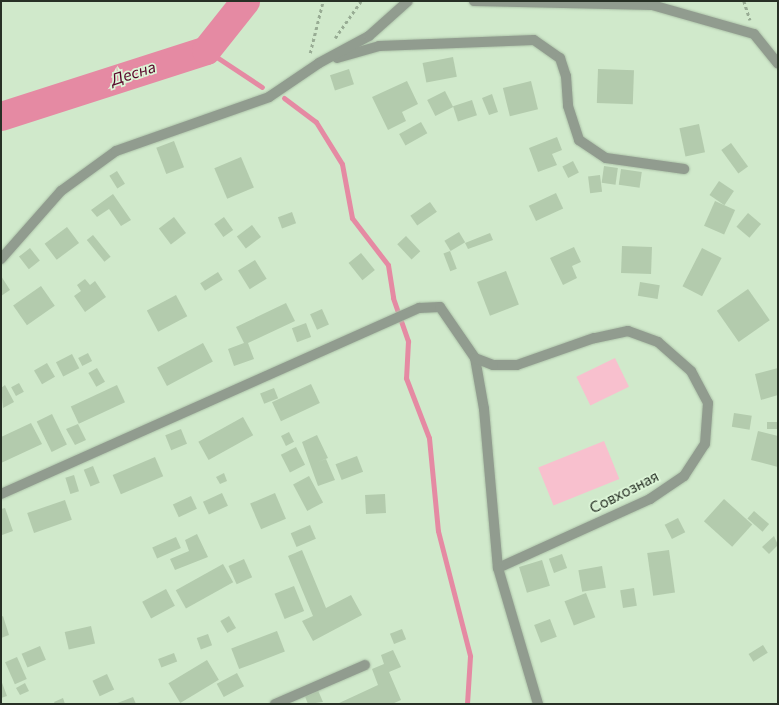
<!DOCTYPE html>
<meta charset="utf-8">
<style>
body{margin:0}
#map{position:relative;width:779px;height:705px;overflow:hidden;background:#d0e9cb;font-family:Commissioner,sans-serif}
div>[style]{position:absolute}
.green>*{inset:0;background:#f8c0ce;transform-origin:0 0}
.stream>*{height:5px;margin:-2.5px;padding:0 2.5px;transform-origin:2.5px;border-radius:2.5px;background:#e58aa3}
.river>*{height:29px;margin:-14.5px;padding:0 14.5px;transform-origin:14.5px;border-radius:14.5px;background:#e58aa3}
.building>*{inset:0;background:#b3cbad;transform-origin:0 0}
.path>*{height:2.5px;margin-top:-1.25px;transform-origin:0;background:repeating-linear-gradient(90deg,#98ac94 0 3px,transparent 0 6px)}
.roads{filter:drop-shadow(0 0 1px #aec4aa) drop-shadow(0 0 1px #aec4aa)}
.minor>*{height:10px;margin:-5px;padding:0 5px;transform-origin:5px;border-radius:5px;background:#919c8f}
span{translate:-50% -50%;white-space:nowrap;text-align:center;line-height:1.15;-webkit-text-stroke:3.5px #ddf6d8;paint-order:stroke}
.street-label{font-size:15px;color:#273025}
.water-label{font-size:16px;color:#580529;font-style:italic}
.frame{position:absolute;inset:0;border:2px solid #273025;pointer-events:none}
</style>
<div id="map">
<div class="green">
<i style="left:615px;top:358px;width:32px;height:43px;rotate:64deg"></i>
<i style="left:604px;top:441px;width:41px;height:71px;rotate:68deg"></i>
</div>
<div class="stream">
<i style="left:206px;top:50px;width:67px;rotate:33.5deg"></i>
<i style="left:284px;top:98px;width:40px;rotate:37deg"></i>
<i style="left:316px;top:122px;width:49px;rotate:58.2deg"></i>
<i style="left:342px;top:164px;width:55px;rotate:79.5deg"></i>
<i style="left:352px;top:218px;width:59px;rotate:52.5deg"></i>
<i style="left:388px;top:265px;width:33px;rotate:81deg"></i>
<i style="left:393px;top:298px;width:46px;rotate:70.8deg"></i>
<i style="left:408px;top:341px;width:37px;rotate:93deg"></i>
<i style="left:406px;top:378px;width:64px;rotate:69deg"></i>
<i style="left:429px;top:438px;width:93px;rotate:84.5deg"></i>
<i style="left:438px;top:531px;width:129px;rotate:75.6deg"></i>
<i style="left:470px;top:656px;width:48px;rotate:93.6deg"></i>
</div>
<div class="river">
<i style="left:1px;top:116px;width:215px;rotate:-17.8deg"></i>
<i style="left:206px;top:50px;width:63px;rotate:-51.5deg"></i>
</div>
<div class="building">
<i style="left:453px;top:57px;width:20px;height:31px;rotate:79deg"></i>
<i style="left:349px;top:69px;width:16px;height:20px;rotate:72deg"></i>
<i style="left:598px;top:69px;width:36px;height:34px;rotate:2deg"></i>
<i style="clip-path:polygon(407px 81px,418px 104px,402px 112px,406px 121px,388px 130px,372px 97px)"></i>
<i style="left:531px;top:81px;width:29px;height:29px;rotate:76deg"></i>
<i style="left:445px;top:91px;width:18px;height:20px;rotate:63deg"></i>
<i style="clip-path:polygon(492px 94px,498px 112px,489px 115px,482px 98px)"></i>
<i style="left:472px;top:100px;width:16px;height:20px;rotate:72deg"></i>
<i style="left:421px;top:122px;width:13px;height:25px;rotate:61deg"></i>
<i style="left:699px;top:124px;width:29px;height:20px;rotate:78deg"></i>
<i style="clip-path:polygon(557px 137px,562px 150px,552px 154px,557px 165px,538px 172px,529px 148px)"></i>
<i style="left:174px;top:141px;width:28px;height:19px;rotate:69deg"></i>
<i style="left:731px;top:143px;width:29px;height:12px;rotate:54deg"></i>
<i style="left:241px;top:157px;width:33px;height:29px;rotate:67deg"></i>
<i style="left:573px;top:161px;width:13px;height:12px;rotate:63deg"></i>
<i style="left:604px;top:166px;width:14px;height:17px;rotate:8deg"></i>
<i style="left:621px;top:169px;width:21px;height:16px;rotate:8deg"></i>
<i style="left:117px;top:171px;width:15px;height:9px;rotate:58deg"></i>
<i style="left:600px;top:175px;width:17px;height:12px;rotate:83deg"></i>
<i style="left:719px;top:181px;width:18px;height:17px;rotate:34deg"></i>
<i style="left:556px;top:193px;width:17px;height:30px;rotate:65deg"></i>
<i style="clip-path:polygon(113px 194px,131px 220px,121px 226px,109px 209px,97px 217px,91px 210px)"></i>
<i style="left:715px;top:201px;width:22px;height:27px;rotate:24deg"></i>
<i style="left:430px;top:202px;width:12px;height:24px;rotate:55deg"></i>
<i style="left:292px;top:212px;width:12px;height:15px;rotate:70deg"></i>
<i style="left:748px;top:213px;width:17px;height:18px;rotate:40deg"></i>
<i style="left:174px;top:217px;width:20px;height:19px;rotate:53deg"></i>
<i style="left:224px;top:217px;width:16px;height:12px;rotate:55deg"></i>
<i style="left:252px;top:225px;width:15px;height:19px;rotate:53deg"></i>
<i style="left:67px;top:227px;width:20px;height:28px;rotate:53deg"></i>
<i style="left:459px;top:232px;width:12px;height:17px;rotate:59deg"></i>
<i style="clip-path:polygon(490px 233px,493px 240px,468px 249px,465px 243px)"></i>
<i style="left:93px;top:235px;width:28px;height:8px;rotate:51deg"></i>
<i style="left:406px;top:236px;width:21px;height:12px;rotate:47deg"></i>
<i style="left:622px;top:246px;width:30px;height:27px;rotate:2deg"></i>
<i style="clip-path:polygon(574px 247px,581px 262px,572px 266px,577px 278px,563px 285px,550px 258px)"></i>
<i style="left:30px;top:248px;width:16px;height:14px;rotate:52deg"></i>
<i style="left:702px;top:248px;width:22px;height:43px;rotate:27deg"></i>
<i style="left:450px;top:251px;width:19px;height:7px;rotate:69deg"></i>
<i style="left:361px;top:253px;width:22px;height:16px;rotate:51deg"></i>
<i style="left:255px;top:260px;width:22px;height:20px;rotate:58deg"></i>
<i style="left:506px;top:271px;width:36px;height:31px;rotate:69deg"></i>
<i style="left:218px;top:272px;width:9px;height:21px;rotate:58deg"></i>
<i style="clip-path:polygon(1px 276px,10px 290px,1px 296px)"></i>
<i style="clip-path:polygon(85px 279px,90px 285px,95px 281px,106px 297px,85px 312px,74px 296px,81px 291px,77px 285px)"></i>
<i style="left:640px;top:282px;width:20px;height:14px;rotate:9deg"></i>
<i style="left:41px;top:286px;width:24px;height:34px;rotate:55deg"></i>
<i style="left:748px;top:289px;width:38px;height:38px;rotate:55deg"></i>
<i style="left:176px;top:295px;width:24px;height:33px;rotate:62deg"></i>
<i style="clip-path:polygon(286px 303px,295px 321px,248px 343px,254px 359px,234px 366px,228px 349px,244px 343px,236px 327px)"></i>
<i style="left:322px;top:309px;width:17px;height:13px;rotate:66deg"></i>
<i style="left:306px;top:323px;width:15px;height:15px;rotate:70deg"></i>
<i style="left:203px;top:343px;width:21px;height:52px;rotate:62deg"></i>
<i style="left:88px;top:353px;width:9px;height:11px;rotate:63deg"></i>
<i style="left:72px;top:354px;width:16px;height:18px;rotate:63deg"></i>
<i style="left:47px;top:363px;width:16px;height:15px;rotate:60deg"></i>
<i style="left:97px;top:368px;width:16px;height:10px;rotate:60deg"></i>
<i style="clip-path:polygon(778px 368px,778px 395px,761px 400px,755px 374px)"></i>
<i style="left:19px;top:383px;width:10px;height:9px;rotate:61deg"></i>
<i style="left:311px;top:384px;width:21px;height:43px;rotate:65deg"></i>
<i style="clip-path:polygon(5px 385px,14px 402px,3px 408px,1px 388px)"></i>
<i style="left:117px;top:385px;width:19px;height:51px;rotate:65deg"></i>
<i style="left:274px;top:388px;width:11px;height:15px;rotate:68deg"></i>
<i style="left:734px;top:413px;width:18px;height:14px;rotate:9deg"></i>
<i style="left:52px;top:414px;width:34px;height:17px;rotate:64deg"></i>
<i style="left:243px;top:417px;width:21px;height:51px;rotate:61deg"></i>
<i style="left:767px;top:422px;width:11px;height:7px"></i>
<i style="clip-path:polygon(31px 423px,42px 444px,1px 463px,1px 437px)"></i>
<i style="clip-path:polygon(78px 424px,86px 440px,75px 445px,66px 429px)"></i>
<i style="left:181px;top:429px;width:16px;height:17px;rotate:68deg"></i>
<i style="clip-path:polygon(758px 431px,778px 436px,778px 467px,751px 460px)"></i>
<i style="left:289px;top:432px;width:11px;height:9px;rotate:63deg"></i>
<i style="clip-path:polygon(317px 435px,328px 458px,318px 462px,326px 459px,335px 480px,318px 486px,302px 442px)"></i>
<i style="left:296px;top:447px;width:20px;height:17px;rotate:63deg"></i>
<i style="left:357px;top:456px;width:17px;height:23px;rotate:69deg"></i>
<i style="left:155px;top:457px;width:21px;height:46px;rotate:67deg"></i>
<i style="left:93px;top:466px;width:18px;height:10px;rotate:68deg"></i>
<i style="clip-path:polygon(224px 473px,227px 481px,220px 484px,216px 477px)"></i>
<i style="left:74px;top:475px;width:17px;height:9px;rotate:73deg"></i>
<i style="left:309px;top:476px;width:30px;height:18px;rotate:62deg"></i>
<i style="left:222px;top:493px;width:14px;height:21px;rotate:65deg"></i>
<i style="left:275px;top:493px;width:28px;height:27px;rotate:67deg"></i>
<i style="left:385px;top:494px;width:19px;height:20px;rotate:87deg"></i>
<i style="left:191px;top:496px;width:14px;height:20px;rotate:65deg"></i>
<i style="left:724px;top:499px;width:38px;height:30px;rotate:42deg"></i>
<i style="left:65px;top:500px;width:21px;height:40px;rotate:71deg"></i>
<i style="clip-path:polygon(5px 508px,13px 531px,2px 535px,1px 509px)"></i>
<i style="left:754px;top:511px;width:20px;height:10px;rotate:41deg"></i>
<i style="left:678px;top:518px;width:16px;height:15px;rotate:63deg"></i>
<i style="left:310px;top:525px;width:15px;height:21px;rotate:67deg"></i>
<i style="clip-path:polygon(197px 534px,208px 557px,175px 570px,170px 559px,189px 551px,185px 540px)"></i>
<i style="clip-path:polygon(774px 536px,778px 545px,769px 554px,762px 547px)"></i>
<i style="left:176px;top:537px;width:12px;height:26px;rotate:66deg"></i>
<i style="clip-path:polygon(302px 550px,326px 608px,351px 595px,362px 615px,313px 641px,302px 621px,313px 616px,288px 556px)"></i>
<i style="left:669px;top:550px;width:43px;height:22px;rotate:82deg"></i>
<i style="left:562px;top:554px;width:15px;height:14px;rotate:70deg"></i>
<i style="left:244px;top:559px;width:20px;height:17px;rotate:66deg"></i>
<i style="left:542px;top:560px;width:27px;height:24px;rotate:73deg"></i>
<i style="left:223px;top:564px;width:21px;height:54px;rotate:61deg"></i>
<i style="left:602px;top:566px;width:22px;height:24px;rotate:80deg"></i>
<i style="left:294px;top:586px;width:27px;height:21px;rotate:68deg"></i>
<i style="left:634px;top:588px;width:18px;height:14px;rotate:81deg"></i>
<i style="left:166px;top:589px;width:19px;height:27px;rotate:62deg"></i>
<i style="left:586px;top:593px;width:26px;height:23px;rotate:69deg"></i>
<i style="clip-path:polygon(3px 616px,9px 635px,1px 638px,1px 617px)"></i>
<i style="left:229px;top:616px;width:14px;height:10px;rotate:60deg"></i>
<i style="left:550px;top:619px;width:19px;height:17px;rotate:69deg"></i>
<i style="left:91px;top:626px;width:18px;height:27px;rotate:77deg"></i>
<i style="left:402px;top:629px;width:11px;height:13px;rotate:68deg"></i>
<i style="left:277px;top:631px;width:22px;height:49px;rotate:69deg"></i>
<i style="left:208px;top:634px;width:12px;height:12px;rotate:70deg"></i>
<i style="left:763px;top:645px;width:9px;height:17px;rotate:58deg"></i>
<i style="left:40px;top:646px;width:15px;height:20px;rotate:67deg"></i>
<i style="clip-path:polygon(393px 650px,401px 667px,389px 672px,401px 700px,392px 704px,337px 704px,378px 685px,372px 669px,384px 664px,381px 655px)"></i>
<i style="left:174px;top:653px;width:9px;height:17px;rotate:69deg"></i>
<i style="left:17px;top:657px;width:24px;height:13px;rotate:66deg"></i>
<i style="left:207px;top:660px;width:23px;height:45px;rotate:59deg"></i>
<i style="left:237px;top:673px;width:15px;height:23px;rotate:62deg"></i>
<i style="left:107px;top:674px;width:17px;height:16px;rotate:65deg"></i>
<i style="clip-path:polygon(1px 680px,7px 696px,1px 698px)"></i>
<i style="clip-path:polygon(25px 683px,29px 691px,20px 695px,16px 688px)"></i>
<i style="clip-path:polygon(317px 688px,323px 702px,308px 704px,304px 694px)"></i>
<i style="clip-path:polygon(133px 697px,136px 704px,115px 704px)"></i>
<i style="clip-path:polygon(63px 698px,65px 704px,55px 704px,54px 702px)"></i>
</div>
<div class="path">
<i style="left:744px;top:1px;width:20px;rotate:72deg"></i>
<i style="left:335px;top:38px;width:45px;rotate:-54.9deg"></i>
<i style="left:310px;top:53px;width:54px;rotate:-76deg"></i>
</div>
<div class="roads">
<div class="minor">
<i style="left:474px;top:1px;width:178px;rotate:1.3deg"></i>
<i style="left:652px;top:5px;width:106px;rotate:15.9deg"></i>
<i style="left:754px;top:34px;width:38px;rotate:51deg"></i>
<i style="left:337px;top:58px;width:44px;rotate:-15.9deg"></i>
<i style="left:379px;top:46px;width:155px;rotate:-2.2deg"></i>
<i style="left:534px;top:40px;width:32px;rotate:35deg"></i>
<i style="left:560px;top:58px;width:19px;rotate:72deg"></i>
<i style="left:566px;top:76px;width:30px;rotate:86deg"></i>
<i style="left:568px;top:106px;width:36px;rotate:72deg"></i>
<i style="left:579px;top:140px;width:32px;rotate:34deg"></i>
<i style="left:606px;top:158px;width:79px;rotate:8deg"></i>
<i style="left:1px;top:259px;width:91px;rotate:-48.6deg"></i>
<i style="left:61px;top:191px;width:68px;rotate:-36deg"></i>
<i style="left:116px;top:151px;width:162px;rotate:-19.4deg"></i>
<i style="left:269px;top:97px;width:60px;rotate:-34.2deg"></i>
<i style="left:319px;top:63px;width:57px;rotate:-28.4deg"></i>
<i style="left:369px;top:36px;width:52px;rotate:-41.9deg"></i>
<i style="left:1px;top:494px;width:458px;rotate:-24deg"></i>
<i style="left:419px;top:308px;width:21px;rotate:-3deg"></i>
<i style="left:440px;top:307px;width:62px;rotate:55.5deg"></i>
<i style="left:475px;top:358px;width:52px;rotate:80deg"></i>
<i style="left:484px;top:409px;width:160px;rotate:85deg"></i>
<i style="left:498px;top:568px;width:167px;rotate:-24.4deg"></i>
<i style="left:650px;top:499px;width:41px;rotate:-34.1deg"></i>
<i style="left:684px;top:476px;width:38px;rotate:-57deg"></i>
<i style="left:705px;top:444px;width:41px;rotate:-85.8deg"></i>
<i style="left:708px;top:403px;width:36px;rotate:-118deg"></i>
<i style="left:691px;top:371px;width:44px;rotate:-138.7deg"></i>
<i style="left:658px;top:342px;width:32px;rotate:-160deg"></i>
<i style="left:628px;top:331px;width:35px;rotate:168deg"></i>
<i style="left:594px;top:338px;width:82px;rotate:160.7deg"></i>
<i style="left:517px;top:365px;width:24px;rotate:180deg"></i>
<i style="left:493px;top:365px;width:19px;rotate:-159deg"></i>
<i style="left:498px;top:568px;width:142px;rotate:73.6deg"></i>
<i style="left:275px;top:704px;width:98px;rotate:-23.4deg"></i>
</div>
</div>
<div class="street-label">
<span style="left:624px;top:492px;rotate:-27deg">Совхозная</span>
</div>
<div class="water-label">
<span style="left:133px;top:73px;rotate:-18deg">Десна</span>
</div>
<div class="frame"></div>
</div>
